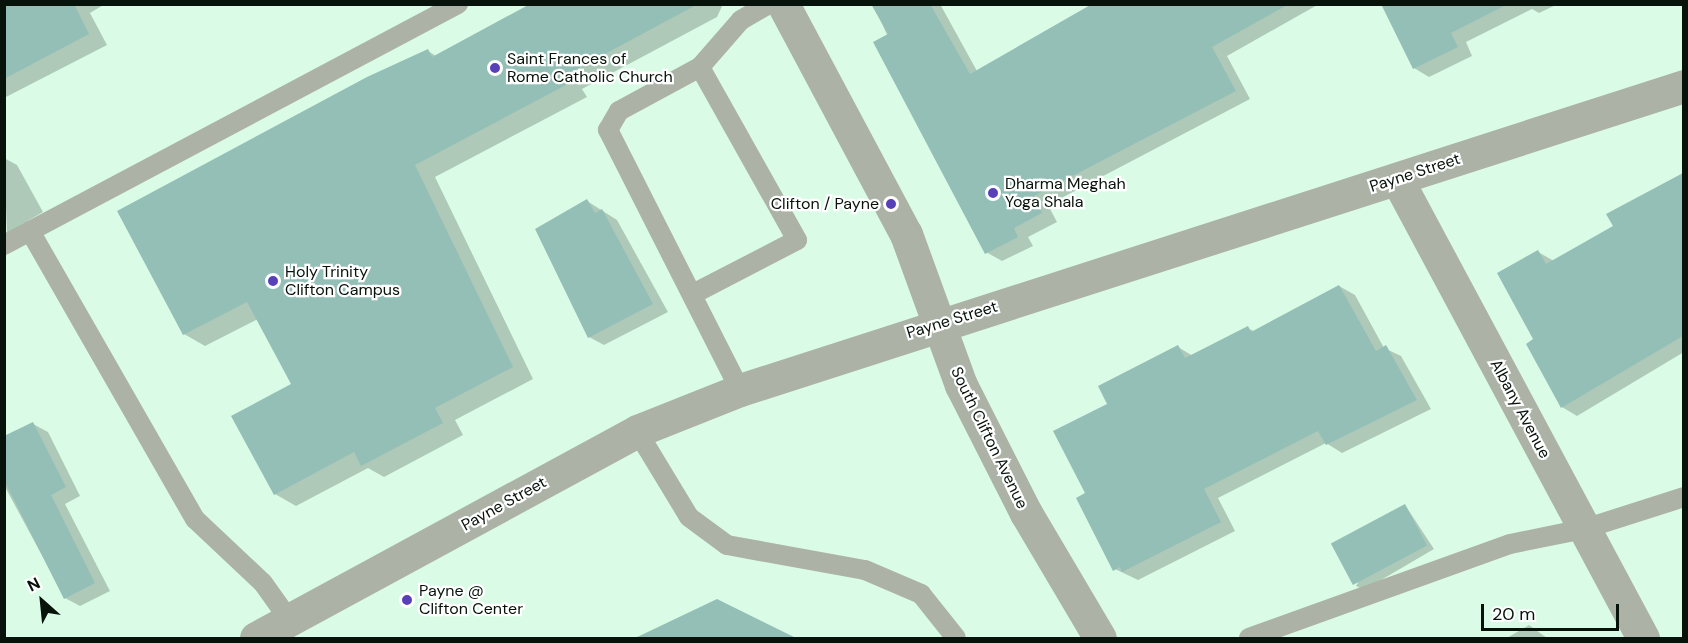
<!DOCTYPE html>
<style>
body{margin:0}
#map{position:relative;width:1688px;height:643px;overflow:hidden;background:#dafce6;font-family:"DM Sans",sans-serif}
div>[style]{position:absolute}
.shadow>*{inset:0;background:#0003}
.building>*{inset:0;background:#94bfb7;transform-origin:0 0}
.lane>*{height:20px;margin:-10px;padding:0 10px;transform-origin:10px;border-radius:10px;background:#acb3a6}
.street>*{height:33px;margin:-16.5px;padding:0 16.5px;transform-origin:16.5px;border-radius:16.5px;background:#acb3a6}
.dots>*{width:16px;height:16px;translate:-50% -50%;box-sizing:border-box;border:3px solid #fff;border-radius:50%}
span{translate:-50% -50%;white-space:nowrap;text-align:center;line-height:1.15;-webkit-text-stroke:4.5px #fff;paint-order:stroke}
.poi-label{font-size:16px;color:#06120a}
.left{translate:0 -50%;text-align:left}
.right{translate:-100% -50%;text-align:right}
.street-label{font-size:16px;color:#06120a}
.frame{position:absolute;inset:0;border:6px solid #06120a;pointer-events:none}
.north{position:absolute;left:12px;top:571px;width:60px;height:60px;-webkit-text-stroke:4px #fff;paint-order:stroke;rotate:333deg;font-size:16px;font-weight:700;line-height:24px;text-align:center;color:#06120a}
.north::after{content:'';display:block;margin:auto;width:21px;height:27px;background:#06120a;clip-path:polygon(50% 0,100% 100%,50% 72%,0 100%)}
.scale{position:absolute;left:1481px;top:604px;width:138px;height:27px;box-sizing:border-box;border:3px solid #06120a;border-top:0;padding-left:8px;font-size:18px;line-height:21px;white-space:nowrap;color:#06120a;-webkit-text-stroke:4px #fff;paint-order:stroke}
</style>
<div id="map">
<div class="shadow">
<i style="clip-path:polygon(4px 4px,105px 4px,90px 13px,107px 45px,4px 98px)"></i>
<i style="clip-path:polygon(533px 4px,723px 4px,717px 17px,582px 89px,587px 97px,435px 177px,533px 379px,455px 420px,463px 435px,384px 477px,368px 468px,296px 506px,275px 494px,293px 384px,258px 319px,205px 346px,184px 334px,428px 51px,436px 56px)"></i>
<i style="clip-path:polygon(873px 4px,940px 4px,977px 71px,1099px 4px,1319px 4px,1227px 56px,1250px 99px,1048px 205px,1057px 222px,1028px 237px,1033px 246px,1002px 261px,986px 252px)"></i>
<i style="clip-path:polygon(1382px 4px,1558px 4px,1539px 13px,1532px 9px,1466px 42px,1472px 56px,1429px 77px,1414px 68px)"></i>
<i style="clip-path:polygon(4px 158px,17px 165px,43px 212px,7px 233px)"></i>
<i style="clip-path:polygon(1684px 174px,1684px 352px,1577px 416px,1562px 407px,1535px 340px,1538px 252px,1554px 261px,1615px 227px)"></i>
<i style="clip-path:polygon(587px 201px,617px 220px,668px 312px,604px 345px,589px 337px)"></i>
<i style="clip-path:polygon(1339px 286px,1355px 295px,1384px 348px,1401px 356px,1431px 409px,1342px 453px,1326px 443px,1218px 498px,1235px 531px,1138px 580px,1115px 569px,1087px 494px,1109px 405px,1178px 347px,1193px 356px,1248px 328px,1255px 332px)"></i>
<i style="clip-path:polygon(33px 424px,48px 432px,80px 496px,65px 504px,110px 591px,80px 606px,65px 598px,4px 485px)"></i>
<i style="clip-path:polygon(1405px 505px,1434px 549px,1364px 590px,1356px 586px)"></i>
<i style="clip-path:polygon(1529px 625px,1547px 638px,1507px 638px)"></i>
</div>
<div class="building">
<i style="clip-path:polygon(4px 4px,74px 4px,89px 34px,4px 79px)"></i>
<i style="clip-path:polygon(530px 4px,698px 4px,562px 77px,566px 85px,415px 165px,513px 367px,435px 408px,443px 423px,361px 466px,354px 452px,274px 495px,231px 416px,291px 384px,247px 302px,183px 335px,117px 211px,367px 77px,428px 49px,432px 57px)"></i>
<i style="clip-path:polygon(871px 4px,930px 4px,970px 74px,1092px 4px,1289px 4px,1212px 47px,1236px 91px,1034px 196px,1042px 213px,1014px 228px,1018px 237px,985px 254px,873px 42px,888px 34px)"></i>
<i style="clip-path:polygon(1381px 4px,1508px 4px,1451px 33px,1458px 47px,1413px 69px)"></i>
<i style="clip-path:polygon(1683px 173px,1683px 336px,1561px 408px,1526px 344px,1533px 339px,1497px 273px,1538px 250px,1546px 264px,1613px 226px,1606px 214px)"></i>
<i style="clip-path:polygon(587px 199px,595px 213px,602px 209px,653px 304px,588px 338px,535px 229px)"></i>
<i style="clip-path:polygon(1339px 285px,1376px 351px,1386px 345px,1417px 400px,1326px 445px,1318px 431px,1204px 489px,1221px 522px,1122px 572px,1120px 567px,1113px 571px,1076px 498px,1085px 493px,1053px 431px,1107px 404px,1098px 386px,1178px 345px,1185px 358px,1248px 326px,1251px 332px)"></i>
<i style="clip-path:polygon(33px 422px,66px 487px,51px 495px,95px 583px,64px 599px,4px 480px,4px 436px)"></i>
<i style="left:1405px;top:504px;width:47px;height:84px;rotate:62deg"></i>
<i style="clip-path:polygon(717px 599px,798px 639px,633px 639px)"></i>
</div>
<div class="lane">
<i style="left:30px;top:231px;width:332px;rotate:60.2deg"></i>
<i style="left:195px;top:519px;width:93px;rotate:43.3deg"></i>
<i style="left:263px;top:583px;width:47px;rotate:54.6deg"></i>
<i style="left:4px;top:245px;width:514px;rotate:-27.96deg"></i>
<i style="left:693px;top:294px;width:117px;rotate:-27.4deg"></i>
<i style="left:797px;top:240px;width:198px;rotate:-119.3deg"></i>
<i style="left:740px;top:390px;width:292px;rotate:-116.9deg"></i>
<i style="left:608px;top:130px;width:22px;rotate:-60deg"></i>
<i style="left:619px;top:111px;width:92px;rotate:-28.5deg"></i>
<i style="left:700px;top:67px;width:62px;rotate:-48.9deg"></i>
<i style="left:741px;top:20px;width:32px;rotate:-30deg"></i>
<i style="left:637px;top:431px;width:100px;rotate:58.8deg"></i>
<i style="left:689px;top:517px;width:47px;rotate:36.4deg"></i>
<i style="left:727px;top:545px;width:140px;rotate:10.3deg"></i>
<i style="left:865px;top:570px;width:61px;rotate:23.2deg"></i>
<i style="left:921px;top:594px;width:56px;rotate:51.5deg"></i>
<i style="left:1249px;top:638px;width:277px;rotate:-19.8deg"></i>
<i style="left:1510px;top:544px;width:76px;rotate:-11.5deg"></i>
<i style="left:1584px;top:529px;width:105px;rotate:-17.7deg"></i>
</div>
<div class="street">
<i style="left:783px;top:4px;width:261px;rotate:61.9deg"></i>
<i style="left:906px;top:234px;width:161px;rotate:70deg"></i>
<i style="left:961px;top:385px;width:144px;rotate:63.1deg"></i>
<i style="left:1026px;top:513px;width:145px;rotate:59.4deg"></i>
<i style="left:1397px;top:179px;width:521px;rotate:61.81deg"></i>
<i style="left:256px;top:638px;width:434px;rotate:-28.5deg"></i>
<i style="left:637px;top:431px;width:111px;rotate:-21.7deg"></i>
<i style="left:740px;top:390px;width:992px;rotate:-17.85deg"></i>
</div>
<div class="dots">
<i style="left:495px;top:68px;background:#5840b8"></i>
<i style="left:993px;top:193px;background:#5840b8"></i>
<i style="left:891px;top:204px;background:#5840b8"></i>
<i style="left:273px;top:281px;background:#5840b8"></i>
<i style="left:407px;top:600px;background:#5840b8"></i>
</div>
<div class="poi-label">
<span class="left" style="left:507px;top:68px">Saint Frances of<br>Rome Catholic Church</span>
<span class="left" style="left:1005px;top:193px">Dharma Meghah<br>Yoga Shala</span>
<span class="right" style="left:879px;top:204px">Clifton / Payne</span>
<span class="left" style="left:285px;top:281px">Holy Trinity<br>Clifton Campus</span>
<span class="left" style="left:419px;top:600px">Payne @<br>Clifton Center</span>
</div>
<div class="street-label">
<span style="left:1415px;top:173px;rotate:-18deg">Payne Street</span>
<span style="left:952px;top:320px;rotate:-17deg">Payne Street</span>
<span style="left:1520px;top:409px;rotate:62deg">Albany Avenue</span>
<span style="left:989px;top:438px;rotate:64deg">South Clifton Avenue</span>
<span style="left:504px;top:504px;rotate:-29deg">Payne Street</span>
</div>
<div class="frame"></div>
<div class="north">N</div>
<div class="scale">20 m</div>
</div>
